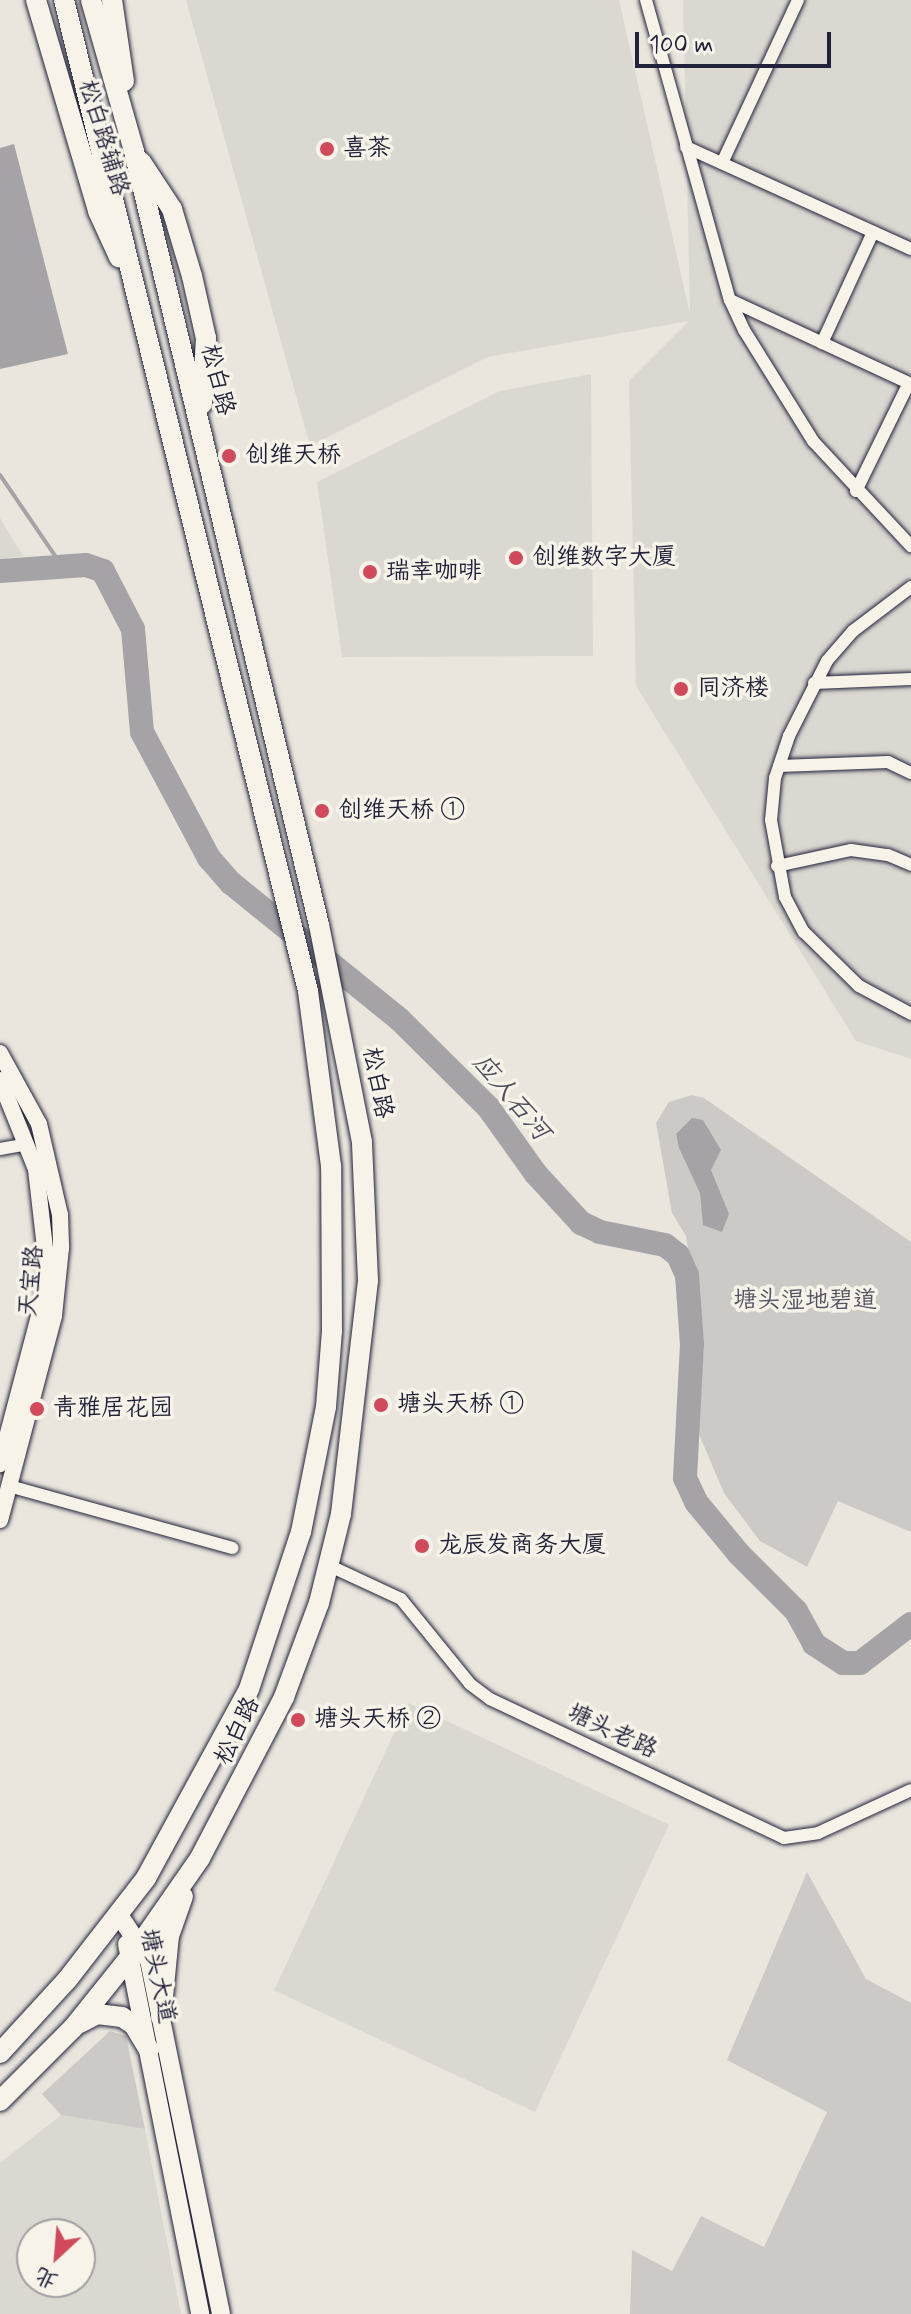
<!DOCTYPE html>
<meta charset="utf-8">
<style>
body{margin:0}
#map{position:relative;width:911px;height:2314px;overflow:hidden;background:#eae6de;font-family:Mynerve,"LXGW WenKai TC",sans-serif}
div>[style]{position:absolute}
.built>*{inset:0;background:#dbd8d2;transform-origin:0 0}
.green>*{inset:0;background:#cdc9c6}
.water>*{inset:0;background:#a6a3a6}
.stream>*{height:4px;margin:-2px;padding:0 2px;transform-origin:2px;border-radius:2px;background:#a6a3a6}
.river>*{height:24px;margin:-12px;padding:0 12px;transform-origin:12px;border-radius:12px;background:#a6a3a6}
.roads{filter:drop-shadow(0 0 2px #22223b) drop-shadow(0 0 2px #22223b)}
.minor>*{height:12px;margin:-6px;padding:0 6px;transform-origin:6px;border-radius:6px;background:#f7f3e8}
.tertiary>*{height:16px;margin:-8px;padding:0 8px;transform-origin:8px;border-radius:8px;background:#f7f3e8}
.secondary>*{height:18px;margin:-9px;padding:0 9px;transform-origin:9px;border-radius:9px;background:#f7f3e8}
.primary>*{height:20px;margin:-10px;padding:0 10px;transform-origin:10px;border-radius:10px;background:#f7f3e8}
.dots>*{width:22px;height:22px;translate:-50% -50%;box-sizing:border-box;border:4px solid #f7f3e8;border-radius:50%}
span{translate:-50% -50%;white-space:nowrap;text-align:center;line-height:1.15;-webkit-text-stroke:7px #f7f3e8;paint-order:stroke}
.street-label{font-size:24px;color:#22223b}
.poi-label{font-size:24px;color:#22223b}
.left{translate:0 -50%;text-align:left}
.park-label{font-size:24px;color:#555465}
.water-label{font-size:26px;color:#504f60;font-style:italic}
.north{position:absolute;left:16px;top:2218px;width:80px;height:80px;box-sizing:border-box;background:#f7f3e8;border:2px solid #a29fa3;border-radius:50%;rotate:206deg;font-size:22px;font-weight:700;line-height:32px;text-align:center;color:#22223b}
.north::after{content:'';display:block;margin:auto;width:28px;height:36px;background:#d1495b;clip-path:polygon(50% 0,100% 100%,50% 72%,0 100%)}
.scale{position:absolute;left:635px;top:32px;width:196px;height:36px;box-sizing:border-box;border:4px solid #22223b;border-top:0;padding-left:10px;font-size:24px;line-height:28px;white-space:nowrap;color:#22223b;-webkit-text-stroke:6px #f7f3e8;paint-order:stroke}
</style>
<div id="map">
<div class="built">
<i style="clip-path:polygon(186px 0,619px 0,690px 314px,683px 0,911px 0,911px 1059px,856px 1041px,636px 686px,629px 381px,689px 321px,488px 357px,310px 446px)"></i>
<i style="clip-path:polygon(591px 374px,593px 656px,342px 657px,317px 482px,500px 391px)"></i>
<i style="clip-path:polygon(0 518px,23px 556px,0 559px)"></i>
<i style="left:408px;top:1703px;width:288px;height:317px;rotate:25deg"></i>
<i style="clip-path:polygon(evenodd,61px 2115px,145px 2129px,181px 2314px,0 2314px,0 2163px,61px 2115px,32px 2234px,80px 2234px,80px 2282px,32px 2282px,32px 2234px)"></i>
</div>
<div class="green">
<i style="clip-path:polygon(692px 1095px,704px 1098px,911px 1242px,911px 1532px,838px 1501px,807px 1567px,760px 1541px,724px 1493px,698px 1432px,704px 1344px,686px 1236px,672px 1213px,656px 1123px,669px 1102px)"></i>
<i style="clip-path:polygon(807px 1872px,866px 1979px,911px 2003px,911px 2314px,630px 2314px,632px 2250px,672px 2271px,701px 2216px,764px 2247px,827px 2112px,727px 2060px)"></i>
<i style="clip-path:polygon(110px 2031px,126px 2036px,145px 2129px,61px 2115px,42px 2094px)"></i>
</div>
<div class="water">
<i style="clip-path:polygon(14px 144px,68px 354px,0 369px,0 148px)"></i>
<i style="clip-path:polygon(692px 1118px,703px 1120px,721px 1150px,711px 1170px,729px 1214px,722px 1232px,703px 1225px,700px 1193px,679px 1148px,676px 1134px)"></i>
</div>
<div class="stream">
<i style="left:0;top:475px;width:110px;rotate:55.7deg"></i>
</div>
<div class="river">
<i style="left:0;top:571px;width:86px;rotate:-4deg"></i>
<i style="left:86px;top:565px;width:18px;rotate:19deg"></i>
<i style="left:103px;top:571px;width:65px;rotate:62.7deg"></i>
<i style="left:133px;top:629px;width:103px;rotate:85deg"></i>
<i style="left:142px;top:732px;width:143px;rotate:62deg"></i>
<i style="left:209px;top:858px;width:33px;rotate:49deg"></i>
<i style="left:231px;top:883px;width:216px;rotate:39deg"></i>
<i style="left:399px;top:1019px;width:125px;rotate:44.7deg"></i>
<i style="left:488px;top:1107px;width:82px;rotate:54.4deg"></i>
<i style="left:536px;top:1174px;width:67px;rotate:47.4deg"></i>
<i style="left:581px;top:1223px;width:21px;rotate:25deg"></i>
<i style="left:600px;top:1232px;width:66px;rotate:11.3deg"></i>
<i style="left:665px;top:1245px;width:16px;rotate:38deg"></i>
<i style="left:678px;top:1255px;width:22px;rotate:66deg"></i>
<i style="left:687px;top:1275px;width:69px;rotate:85.9deg"></i>
<i style="left:692px;top:1344px;width:134px;rotate:93deg"></i>
<i style="left:685px;top:1478px;width:26px;rotate:65deg"></i>
<i style="left:696px;top:1502px;width:67px;rotate:50.4deg"></i>
<i style="left:739px;top:1554px;width:81px;rotate:45deg"></i>
<i style="left:796px;top:1611px;width:38px;rotate:61deg"></i>
<i style="left:814px;top:1644px;width:35px;rotate:33deg"></i>
<i style="left:843px;top:1663px;width:17px"></i>
<i style="left:860px;top:1663px;width:64px;rotate:-37.4deg"></i>
</div>
<div class="roads">
<div class="minor">
<i style="left:646px;top:0;width:312px;rotate:74.4deg"></i>
<i style="left:730px;top:300px;width:33px;rotate:65deg"></i>
<i style="left:744px;top:330px;width:131px;rotate:58.1deg"></i>
<i style="left:813px;top:441px;width:144px;rotate:47deg"></i>
<i style="left:686px;top:147px;width:247px;rotate:24.4deg"></i>
<i style="left:722px;top:163px;width:180px;rotate:-65deg"></i>
<i style="left:730px;top:300px;width:200px;rotate:24.9deg"></i>
<i style="left:822px;top:343px;width:122px;rotate:-65.3deg"></i>
<i style="left:856px;top:491px;width:120px;rotate:-63.9deg"></i>
<i style="left:911px;top:587px;width:73px;rotate:142.8deg"></i>
<i style="left:853px;top:631px;width:40px;rotate:131deg"></i>
<i style="left:827px;top:661px;width:84px;rotate:116.9deg"></i>
<i style="left:789px;top:736px;width:44px;rotate:108.4deg"></i>
<i style="left:775px;top:778px;width:42px;rotate:95.4deg"></i>
<i style="left:771px;top:820px;width:78px;rotate:79.7deg"></i>
<i style="left:785px;top:897px;width:40px;rotate:62deg"></i>
<i style="left:804px;top:932px;width:77px;rotate:44.5deg"></i>
<i style="left:859px;top:986px;width:59px;rotate:28.3deg"></i>
<i style="left:814px;top:683px;width:97px;rotate:-2.4deg"></i>
<i style="left:779px;top:766px;width:109px;rotate:-2.1deg"></i>
<i style="left:888px;top:762px;width:25px;rotate:26deg"></i>
<i style="left:777px;top:866px;width:76px;rotate:-12.2deg"></i>
<i style="left:851px;top:850px;width:37px;rotate:8deg"></i>
<i style="left:888px;top:855px;width:25px;rotate:23deg"></i>
<i style="left:0;top:1149px;width:28px;rotate:-10deg"></i>
<i style="left:9px;top:1486px;width:232px;rotate:15.5deg"></i>
<i style="left:330px;top:1566px;width:78px;rotate:24.9deg"></i>
<i style="left:401px;top:1599px;width:109px;rotate:50.9deg"></i>
<i style="left:470px;top:1684px;width:25px;rotate:37deg"></i>
<i style="left:490px;top:1699px;width:325px;rotate:25.3deg"></i>
<i style="left:784px;top:1838px;width:34px;rotate:-8deg"></i>
<i style="left:818px;top:1833px;width:102px;rotate:-24.8deg"></i>
</div>
<div class="tertiary">
<i style="left:0;top:1053px;width:81px;rotate:61.2deg"></i>
<i style="left:39px;top:1124px;width:93px;rotate:77deg"></i>
<i style="left:60px;top:1215px;width:33px;rotate:88deg"></i>
<i style="left:61px;top:1248px;width:68px;rotate:95.9deg"></i>
<i style="left:54px;top:1316px;width:211px;rotate:104.8deg"></i>
<i style="left:0;top:1080px;width:96px;rotate:68deg"></i>
<i style="left:36px;top:1169px;width:98px;rotate:83.5deg"></i>
<i style="left:47px;top:1266px;width:31px;rotate:96deg"></i>
<i style="left:44px;top:1297px;width:173px;rotate:104.8deg"></i>
</div>
<div class="secondary">
<i style="left:119px;top:1915px;width:54px;rotate:56.3deg"></i>
<i style="left:149px;top:1960px;width:361px;rotate:78.5deg"></i>
<i style="left:127px;top:1944px;width:377px;rotate:78.8deg"></i>
</div>
<div class="primary">
<i style="left:36px;top:0;width:220px;rotate:73.6deg"></i>
<i style="left:98px;top:211px;width:51px;rotate:65.5deg"></i>
<i style="left:112px;top:0;width:82px;rotate:81.6deg"></i>
<i style="left:141px;top:162px;width:56px;rotate:56.6deg"></i>
<i style="left:172px;top:209px;width:70px;rotate:73.4deg"></i>
<i style="left:192px;top:276px;width:64px;rotate:77.3deg"></i>
<i style="left:206px;top:338px;width:66px;rotate:93.5deg"></i>
<i style="left:161px;top:2017px;width:81px;rotate:-84.4deg"></i>
<i style="left:169px;top:1936px;width:42px;rotate:-70.7deg"></i>
<i style="left:80px;top:2023px;width:19px;rotate:-28deg"></i>
<i style="left:97px;top:2014px;width:25px;rotate:7deg"></i>
<i style="left:122px;top:2017px;width:14px;rotate:34deg"></i>
<i style="left:134px;top:2025px;width:29px;rotate:59deg"></i>
<i style="left:0;top:2053px;width:99px;rotate:-47.5deg"></i>
<i style="left:67px;top:1980px;width:129px;rotate:-52.2deg"></i>
<i style="left:146px;top:1878px;width:215px;rotate:-61.4deg"></i>
<i style="left:249px;top:1689px;width:165px;rotate:-71.7deg"></i>
<i style="left:301px;top:1532px;width:127px;rotate:-78.7deg"></i>
<i style="left:326px;top:1407px;width:76px;rotate:-85.5deg"></i>
<i style="left:332px;top:1331px;width:165px;rotate:-90.3deg"></i>
<i style="left:331px;top:1166px;width:177px;rotate:-97.5deg"></i>
<i style="left:308px;top:991px;width:1021px;rotate:-103.83deg"></i>
<i style="left:0;top:2101px;width:103px;rotate:-45deg"></i>
<i style="left:73px;top:2028px;width:109px;rotate:-51.3deg"></i>
<i style="left:141px;top:1943px;width:103px;rotate:-55.2deg"></i>
<i style="left:200px;top:1858px;width:182px;rotate:-62.4deg"></i>
<i style="left:284px;top:1697px;width:100px;rotate:-69.6deg"></i>
<i style="left:319px;top:1603px;width:92px;rotate:-76.1deg"></i>
<i style="left:341px;top:1514px;width:235px;rotate:-83.4deg"></i>
<i style="left:368px;top:1281px;width:139px;rotate:-92.5deg"></i>
<i style="left:362px;top:1142px;width:221px;rotate:-101.2deg"></i>
<i style="left:319px;top:925px;width:796px;rotate:-103.44deg"></i>
<i style="left:134px;top:151px;width:157px;rotate:-105.9deg"></i>
</div>
</div>
<div class="dots">
<i style="left:327px;top:149px;background:#d1495b"></i>
<i style="left:229px;top:456px;background:#d1495b"></i>
<i style="left:516px;top:558px;background:#d1495b"></i>
<i style="left:370px;top:572px;background:#d1495b"></i>
<i style="left:681px;top:689px;background:#d1495b"></i>
<i style="left:322px;top:811px;background:#d1495b"></i>
<i style="left:381px;top:1405px;background:#d1495b"></i>
<i style="left:37px;top:1409px;background:#d1495b"></i>
<i style="left:422px;top:1546px;background:#d1495b"></i>
<i style="left:298px;top:1720px;background:#d1495b"></i>
</div>
<div class="street-label">
<span style="left:103px;top:138px;rotate:73deg">松白路辅路</span>
<span style="left:217px;top:380px;rotate:76deg">松白路</span>
<span style="left:377px;top:1083px;rotate:79deg">松白路</span>
<span style="left:32px;top:1281px;rotate:-84deg">天宝路</span>
<span style="left:238px;top:1731px;rotate:-64deg">松白路</span>
<span style="left:612px;top:1732px;rotate:25deg">塘头老路</span>
<span style="left:157px;top:1976px;rotate:78deg">塘头大道</span>
</div>
<div class="poi-label">
<span class="left" style="left:343px;top:149px">喜茶</span>
<span class="left" style="left:245px;top:456px">创维天桥</span>
<span class="left" style="left:532px;top:558px">创维数字大厦</span>
<span class="left" style="left:386px;top:572px">瑞幸咖啡</span>
<span class="left" style="left:697px;top:689px">同济楼</span>
<span class="left" style="left:338px;top:811px">创维天桥 ①</span>
<span class="left" style="left:397px;top:1405px">塘头天桥 ①</span>
<span class="left" style="left:53px;top:1409px">青雅居花园</span>
<span class="left" style="left:438px;top:1546px">龙辰发商务大厦</span>
<span class="left" style="left:314px;top:1720px">塘头天桥 ②</span>
</div>
<div class="park-label">
<span style="left:805px;top:1301px">塘头湿地碧道</span>
</div>
<div class="water-label">
<span style="left:510px;top:1098px;rotate:50deg">应人石河</span>
</div>
<div class="north">北</div>
<div class="scale">100 m</div>
</div>
